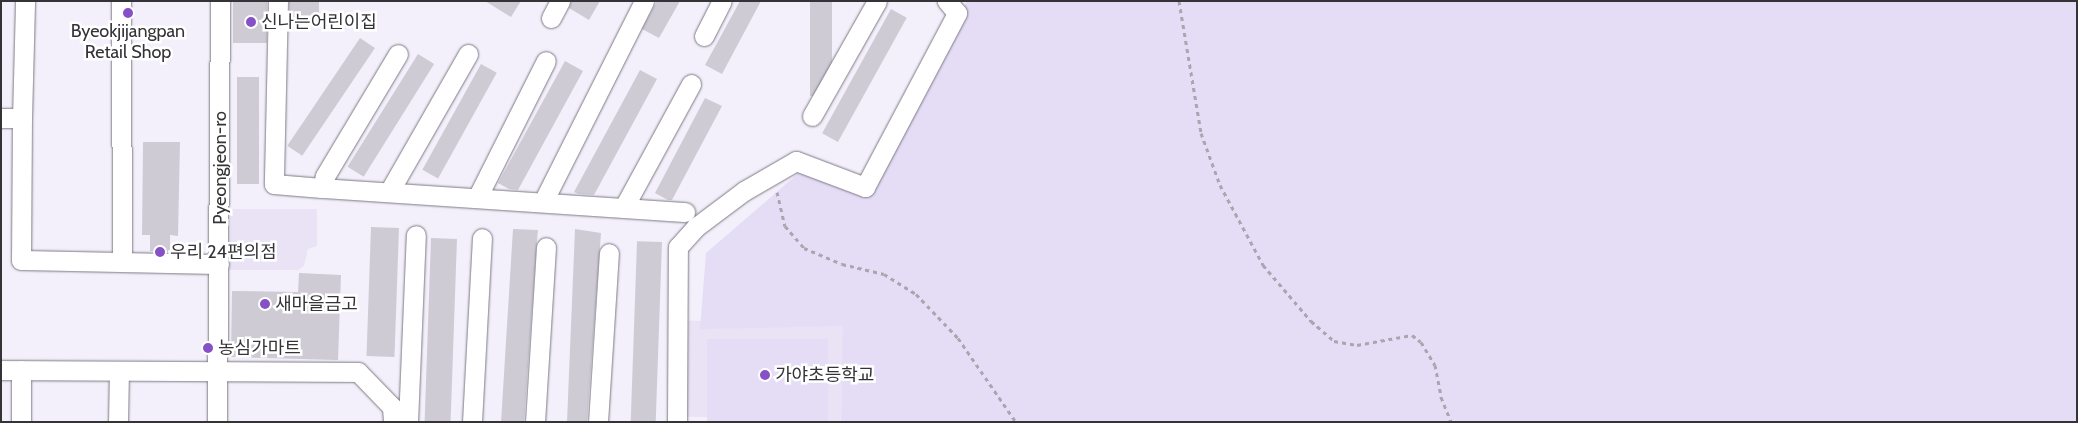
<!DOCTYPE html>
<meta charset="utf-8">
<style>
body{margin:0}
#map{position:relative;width:2078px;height:423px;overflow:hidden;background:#f3f0fb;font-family:Cabin,"Noto Sans KR",sans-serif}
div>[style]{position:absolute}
.built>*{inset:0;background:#e9e3f5;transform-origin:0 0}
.green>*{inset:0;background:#e5dcf6;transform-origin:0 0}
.building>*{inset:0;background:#cecbd5;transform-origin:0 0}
.path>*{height:3px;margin-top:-1.5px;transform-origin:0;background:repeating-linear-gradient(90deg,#a9a6af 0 4px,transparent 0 8px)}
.roads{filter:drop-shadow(0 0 1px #7d7983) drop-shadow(0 0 1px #7d7983)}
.minor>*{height:19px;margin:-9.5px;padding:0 9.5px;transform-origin:9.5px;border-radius:9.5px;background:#fff}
.dots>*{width:14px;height:14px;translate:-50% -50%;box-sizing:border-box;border:2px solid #fff;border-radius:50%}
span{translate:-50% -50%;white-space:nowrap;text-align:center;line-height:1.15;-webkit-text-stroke:5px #fff;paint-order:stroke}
.poi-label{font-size:18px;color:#343337}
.left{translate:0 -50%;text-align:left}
.street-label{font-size:18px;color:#343337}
.frame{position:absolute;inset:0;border:2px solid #343337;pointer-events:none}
</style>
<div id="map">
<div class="built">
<i style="clip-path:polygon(230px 209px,317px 209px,317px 246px,308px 249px,304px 266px,298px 270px,229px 270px)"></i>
<i style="left:844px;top:326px;width:96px;height:156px;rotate:92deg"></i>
</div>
<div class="green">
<i style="clip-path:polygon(967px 1px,2077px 1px,2077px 422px,841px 422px,843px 326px,700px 329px,706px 253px,801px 171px,869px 197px)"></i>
<i style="left:707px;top:339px;width:121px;height:83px"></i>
</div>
<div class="building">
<i style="left:233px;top:1px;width:34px;height:42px"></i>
<i style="left:289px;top:1px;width:30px;height:24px"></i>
<i style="clip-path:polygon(485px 1px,521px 1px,511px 17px)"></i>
<i style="clip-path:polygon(571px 1px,600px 1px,589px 20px,569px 8px)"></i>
<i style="clip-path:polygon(657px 1px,680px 1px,659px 38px,642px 29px)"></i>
<i style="clip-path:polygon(740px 1px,761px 1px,722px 74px,705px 65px)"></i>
<i style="left:810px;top:1px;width:22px;height:95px"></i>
<i style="left:891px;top:9px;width:18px;height:142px;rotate:29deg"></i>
<i style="left:360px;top:38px;width:18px;height:130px;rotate:34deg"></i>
<i style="left:418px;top:54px;width:19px;height:133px;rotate:32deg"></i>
<i style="clip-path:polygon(565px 61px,583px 71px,518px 190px,509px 189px,498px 183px)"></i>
<i style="left:481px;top:64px;width:18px;height:121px;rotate:29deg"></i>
<i style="clip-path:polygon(640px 70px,657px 79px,594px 195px,578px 194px,574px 192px)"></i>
<i style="left:237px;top:77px;width:22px;height:107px"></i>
<i style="clip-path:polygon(705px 98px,722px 106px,672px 200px,668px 200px,655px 193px)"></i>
<i style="clip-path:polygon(143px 142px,180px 142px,178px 236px,170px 235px,170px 252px,150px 251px,150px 235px,142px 235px)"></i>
<i style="left:371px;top:227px;width:28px;height:129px;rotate:2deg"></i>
<i style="clip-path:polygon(513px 229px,538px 230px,537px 240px,524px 422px,501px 422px)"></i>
<i style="clip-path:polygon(575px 229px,601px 233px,587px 422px,567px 422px)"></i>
<i style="left:431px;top:238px;width:26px;height:184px;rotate:2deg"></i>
<i style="left:662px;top:242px;width:180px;height:25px;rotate:92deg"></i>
<i style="clip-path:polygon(299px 273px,341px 275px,338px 360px,231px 357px,232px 291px,298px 292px)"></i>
</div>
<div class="path">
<i style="left:1179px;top:1px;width:134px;rotate:80.5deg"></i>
<i style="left:1201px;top:133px;width:55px;rotate:69.9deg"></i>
<i style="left:1220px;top:185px;width:91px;rotate:61.7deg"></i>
<i style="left:1263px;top:265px;width:74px;rotate:49.4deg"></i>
<i style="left:1311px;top:321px;width:30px;rotate:41deg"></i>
<i style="left:1334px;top:341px;width:23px;rotate:10deg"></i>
<i style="left:1357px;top:345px;width:56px;rotate:-10.3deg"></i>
<i style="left:1412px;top:335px;width:11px;rotate:38deg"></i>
<i style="left:1421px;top:342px;width:27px;rotate:59deg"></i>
<i style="left:1435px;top:365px;width:33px;rotate:79deg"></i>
<i style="left:1441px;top:397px;width:27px;rotate:68deg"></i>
<i style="left:777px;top:192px;width:35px;rotate:77deg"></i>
<i style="left:785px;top:226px;width:29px;rotate:49deg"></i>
<i style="left:804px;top:248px;width:41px;rotate:22.8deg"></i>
<i style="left:842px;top:264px;width:43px;rotate:13.4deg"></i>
<i style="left:884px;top:274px;width:38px;rotate:32deg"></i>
<i style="left:916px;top:294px;width:61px;rotate:46.3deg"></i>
<i style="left:958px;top:338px;width:102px;rotate:55.4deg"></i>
</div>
<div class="roads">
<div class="minor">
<i style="left:121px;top:1px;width:260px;rotate:89.8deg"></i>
<i style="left:278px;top:1px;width:183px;rotate:91.3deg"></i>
<i style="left:274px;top:184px;width:48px;rotate:4.8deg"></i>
<i style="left:322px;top:188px;width:12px;rotate:-76deg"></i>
<i style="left:325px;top:176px;width:142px;rotate:-59.1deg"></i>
<i style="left:551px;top:18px;width:19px;rotate:-62deg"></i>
<i style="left:704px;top:36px;width:39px;rotate:-63deg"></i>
<i style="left:812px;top:116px;width:132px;rotate:-60.5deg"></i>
<i style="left:1px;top:118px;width:21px"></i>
<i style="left:22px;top:118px;width:117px;rotate:-88.5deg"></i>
<i style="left:22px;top:118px;width:142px;rotate:90.4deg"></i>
<i style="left:21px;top:260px;width:198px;rotate:1.2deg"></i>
<i style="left:322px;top:188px;width:364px;rotate:3.8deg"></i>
<i style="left:389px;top:192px;width:159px;rotate:-60.2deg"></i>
<i style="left:477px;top:198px;width:153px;rotate:-63.3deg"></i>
<i style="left:543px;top:202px;width:225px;rotate:-63.3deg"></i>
<i style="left:624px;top:207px;width:140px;rotate:-61.4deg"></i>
<i style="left:1px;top:370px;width:357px;rotate:0.3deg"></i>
<i style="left:358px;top:372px;width:49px;rotate:45.8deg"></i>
<i style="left:392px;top:407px;width:15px;rotate:86deg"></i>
<i style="left:21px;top:422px;width:52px;rotate:-90deg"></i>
<i style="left:118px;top:422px;width:51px;rotate:-88.9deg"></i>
<i style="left:217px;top:422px;width:421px;rotate:-89.6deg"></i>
<i style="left:408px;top:422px;width:187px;rotate:-87.6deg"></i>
<i style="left:472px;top:422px;width:184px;rotate:-86.9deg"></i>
<i style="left:535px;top:422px;width:175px;rotate:-86.4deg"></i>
<i style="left:598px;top:422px;width:169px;rotate:-86.3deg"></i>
<i style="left:677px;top:422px;width:175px;rotate:-89.7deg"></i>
<i style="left:678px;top:247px;width:27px;rotate:-48deg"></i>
<i style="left:696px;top:227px;width:60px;rotate:-36.9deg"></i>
<i style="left:744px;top:191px;width:60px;rotate:-30deg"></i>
<i style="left:796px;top:161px;width:74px;rotate:20.6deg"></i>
<i style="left:865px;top:187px;width:197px;rotate:-62.1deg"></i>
<i style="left:957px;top:13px;width:16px;rotate:-130deg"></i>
</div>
</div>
<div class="dots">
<i style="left:128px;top:13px;background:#8650c7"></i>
<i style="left:251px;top:22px;background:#8650c7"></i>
<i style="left:160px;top:252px;background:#8650c7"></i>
<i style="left:265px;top:304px;background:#8650c7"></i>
<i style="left:208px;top:348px;background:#8650c7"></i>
<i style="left:765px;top:375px;background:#8650c7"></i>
</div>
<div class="poi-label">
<span class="left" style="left:261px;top:22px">신나는어린이집</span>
<span style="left:128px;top:42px">Byeokjijangpan<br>Retail Shop</span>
<span class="left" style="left:170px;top:252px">우리 24편의점</span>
<span class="left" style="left:275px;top:304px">새마을금고</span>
<span class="left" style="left:218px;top:348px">농심가마트</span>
<span class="left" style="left:775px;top:375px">가야초등학교</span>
</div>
<div class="street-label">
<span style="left:220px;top:168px;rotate:-90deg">Pyeongjeon-ro</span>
</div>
<div class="frame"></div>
</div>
